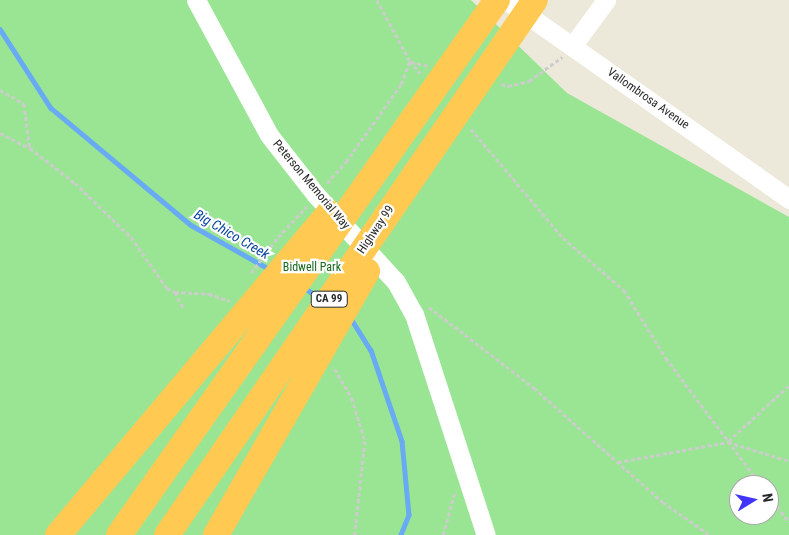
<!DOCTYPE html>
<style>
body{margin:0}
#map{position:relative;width:789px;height:535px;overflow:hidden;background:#ece9da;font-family:"Roboto Condensed",sans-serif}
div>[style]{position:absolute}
.green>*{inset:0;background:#9ae594}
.stream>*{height:4.5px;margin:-2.25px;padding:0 2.25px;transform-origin:2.25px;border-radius:2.25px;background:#68aaf3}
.path>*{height:2.5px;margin-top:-1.25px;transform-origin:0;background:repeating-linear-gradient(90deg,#ccc 0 4px,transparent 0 6.5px)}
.minor>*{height:19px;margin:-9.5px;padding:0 9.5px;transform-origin:9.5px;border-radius:9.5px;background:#fff}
.highway>*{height:26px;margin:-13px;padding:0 13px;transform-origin:13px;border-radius:13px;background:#ffc952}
span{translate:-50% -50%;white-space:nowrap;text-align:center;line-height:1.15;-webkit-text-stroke:4.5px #fff;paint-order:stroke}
.shield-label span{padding:1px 4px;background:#fff;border:1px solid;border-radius:4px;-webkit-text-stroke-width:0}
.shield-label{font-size:11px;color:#292929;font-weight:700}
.street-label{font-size:12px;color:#292929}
.park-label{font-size:12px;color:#17681b}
.water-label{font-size:14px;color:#08449e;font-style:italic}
.north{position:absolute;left:729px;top:475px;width:50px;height:50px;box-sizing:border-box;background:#fff;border:1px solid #a9a9a9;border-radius:50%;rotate:81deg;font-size:14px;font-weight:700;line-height:20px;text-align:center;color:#292929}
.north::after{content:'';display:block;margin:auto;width:18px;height:22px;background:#4234ff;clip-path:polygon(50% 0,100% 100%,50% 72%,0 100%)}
</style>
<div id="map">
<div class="green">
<i style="clip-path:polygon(evenodd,0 0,471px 0,567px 93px,789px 217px,789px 535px,0 535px,0 0,739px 485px,769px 485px,769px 515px,739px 515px,739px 485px)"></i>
</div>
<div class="stream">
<i style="left:0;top:29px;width:94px;rotate:57.2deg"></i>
<i style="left:51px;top:108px;width:182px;rotate:39.9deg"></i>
<i style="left:191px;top:225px;width:92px;rotate:29.4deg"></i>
<i style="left:304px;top:288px;width:20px;rotate:30deg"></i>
<i style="left:350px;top:317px;width:39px;rotate:58deg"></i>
<i style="left:371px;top:350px;width:96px;rotate:71.2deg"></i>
<i style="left:402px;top:441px;width:74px;rotate:84.6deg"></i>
<i style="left:409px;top:515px;width:22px;rotate:112deg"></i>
</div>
<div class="path">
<i style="left:377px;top:0;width:69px;rotate:61.6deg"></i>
<i style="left:410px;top:61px;width:16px;rotate:50deg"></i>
<i style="left:411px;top:62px;width:17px;rotate:13deg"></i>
<i style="left:501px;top:84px;width:7px;rotate:16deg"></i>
<i style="left:508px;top:86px;width:22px;rotate:-13deg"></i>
<i style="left:529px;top:81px;width:41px;rotate:-36deg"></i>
<i style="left:0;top:90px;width:28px;rotate:30deg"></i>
<i style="left:24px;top:104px;width:44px;rotate:82.2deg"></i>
<i style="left:471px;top:129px;width:143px;rotate:49.8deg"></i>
<i style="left:563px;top:238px;width:80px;rotate:40.4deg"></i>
<i style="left:624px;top:290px;width:80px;rotate:58.3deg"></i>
<i style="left:666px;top:358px;width:159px;rotate:53.2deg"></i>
<i style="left:0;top:133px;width:34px;rotate:27deg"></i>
<i style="left:30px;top:148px;width:57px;rotate:37.9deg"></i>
<i style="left:75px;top:183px;width:78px;rotate:44deg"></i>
<i style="left:131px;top:237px;width:62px;rotate:54.8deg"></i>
<i style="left:167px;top:288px;width:9px;rotate:27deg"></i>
<i style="left:175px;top:292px;width:34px;rotate:3deg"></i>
<i style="left:209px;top:294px;width:22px;rotate:18deg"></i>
<i style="left:327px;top:183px;width:28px;rotate:-48deg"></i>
<i style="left:346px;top:162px;width:95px;rotate:-54.8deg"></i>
<i style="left:401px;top:84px;width:25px;rotate:-69deg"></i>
<i style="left:251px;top:273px;width:45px;rotate:-53.1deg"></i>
<i style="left:278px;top:237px;width:42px;rotate:-46.9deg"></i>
<i style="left:175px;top:292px;width:19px;rotate:62deg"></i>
<i style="left:429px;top:307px;width:133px;rotate:37.6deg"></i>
<i style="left:534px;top:388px;width:172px;rotate:41.5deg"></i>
<i style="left:663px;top:502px;width:57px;rotate:35.1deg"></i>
<i style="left:335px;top:369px;width:34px;rotate:60deg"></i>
<i style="left:352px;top:398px;width:45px;rotate:73.2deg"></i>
<i style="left:365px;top:441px;width:95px;rotate:96.1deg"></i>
<i style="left:789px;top:386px;width:83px;rotate:137.4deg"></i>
<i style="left:728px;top:442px;width:64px;rotate:17.3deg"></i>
<i style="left:618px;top:462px;width:112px;rotate:-10.3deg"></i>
<i style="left:769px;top:496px;width:33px;rotate:52deg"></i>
<i style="left:443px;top:535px;width:46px;rotate:-74.7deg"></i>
</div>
<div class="minor">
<i style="left:196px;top:0;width:153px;rotate:61.6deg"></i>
<i style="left:269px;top:135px;width:76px;rotate:51.9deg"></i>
<i style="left:316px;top:195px;width:118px;rotate:47.4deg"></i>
<i style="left:396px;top:282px;width:37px;rotate:61deg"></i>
<i style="left:414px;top:314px;width:232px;rotate:72deg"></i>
<i style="left:506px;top:0;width:346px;rotate:35.1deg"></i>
<i style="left:573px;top:45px;width:56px;rotate:-53.7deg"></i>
</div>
<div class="highway">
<i style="left:58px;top:535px;width:421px;rotate:-49.9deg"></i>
<i style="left:119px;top:535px;width:655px;rotate:-54.76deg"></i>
<i style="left:167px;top:535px;width:649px;rotate:-55.48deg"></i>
<i style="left:216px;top:535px;width:304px;rotate:-60.2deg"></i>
</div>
<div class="shield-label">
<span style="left:329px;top:299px">CA 99</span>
</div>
<div class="street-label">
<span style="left:648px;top:99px;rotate:35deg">Vallombrosa Avenue</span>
<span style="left:311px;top:185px;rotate:50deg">Peterson Memorial Way</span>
<span style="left:376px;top:230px;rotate:-56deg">Highway 99</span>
</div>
<div class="park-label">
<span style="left:312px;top:268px">Bidwell Park</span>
</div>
<div class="water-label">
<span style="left:232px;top:234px;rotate:30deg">Big Chico Creek</span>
</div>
<div class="north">N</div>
</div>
